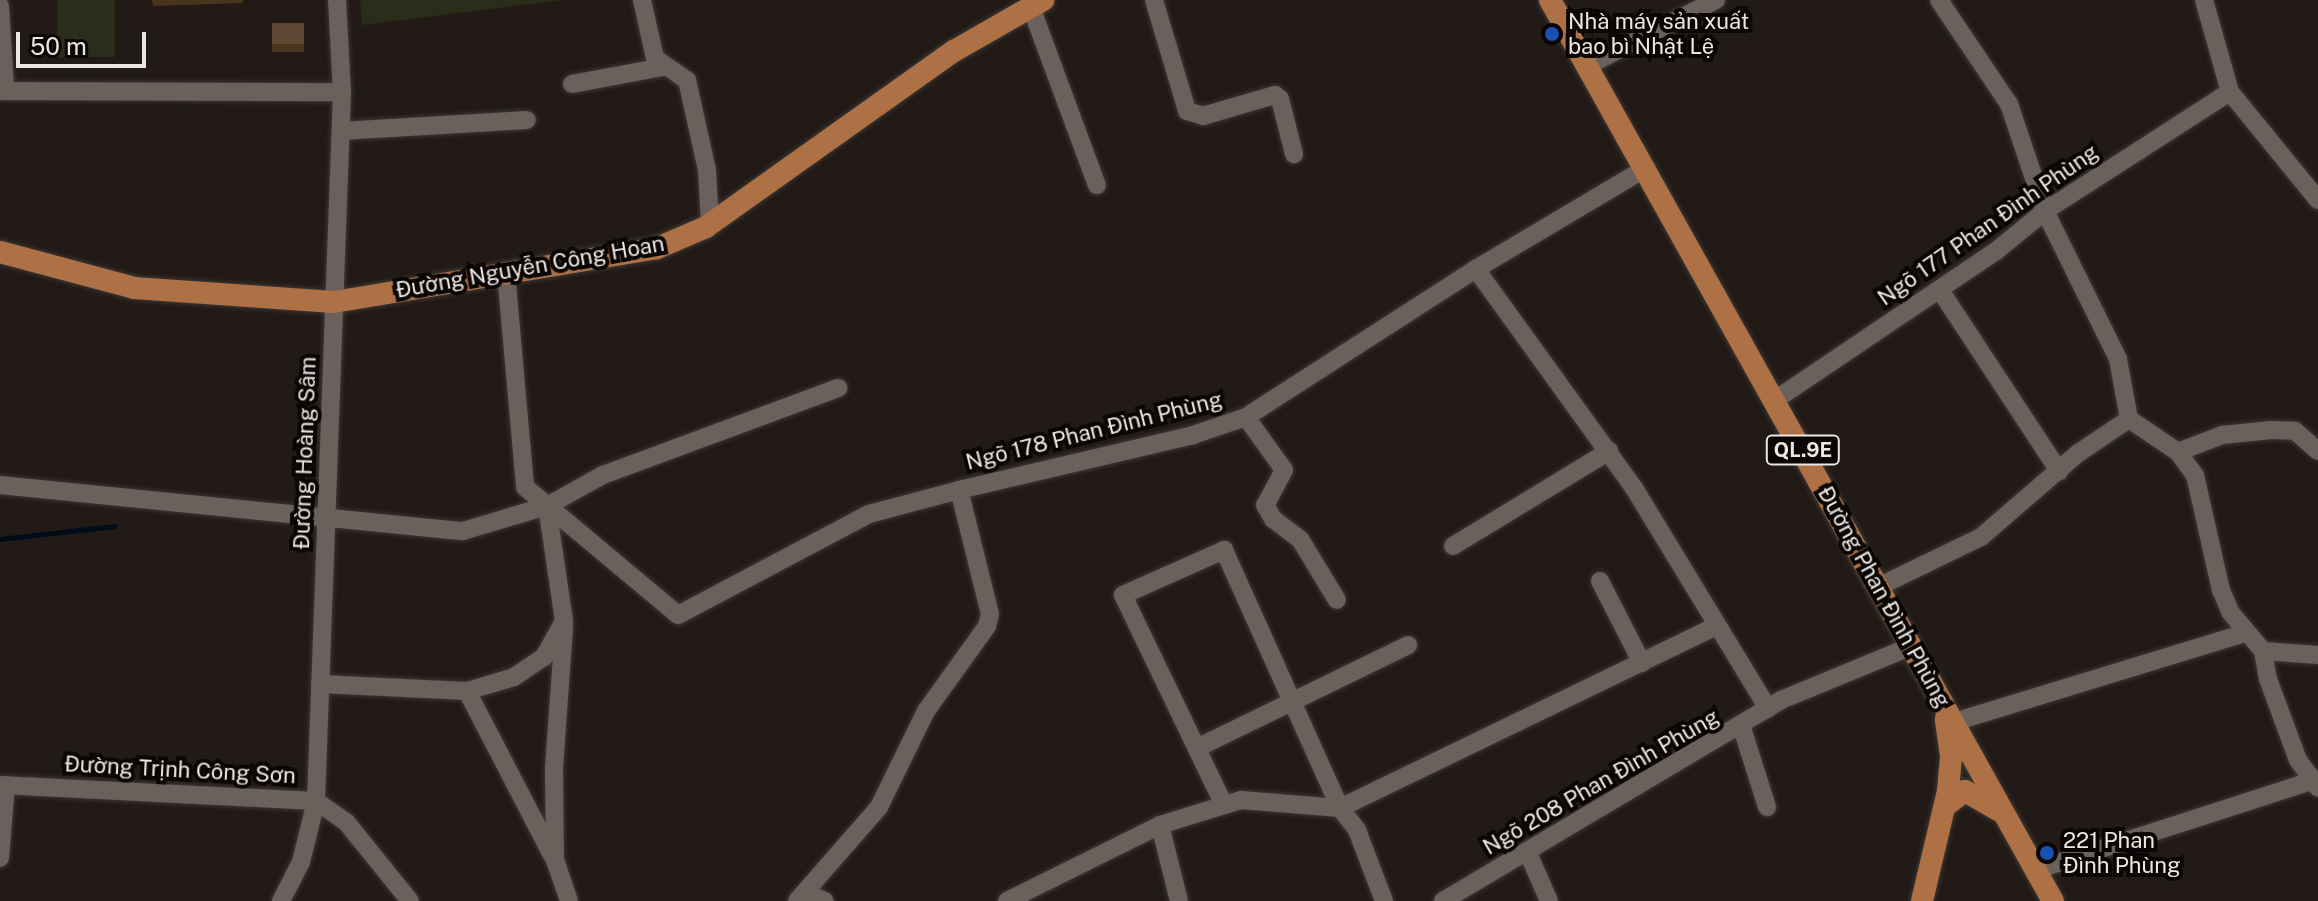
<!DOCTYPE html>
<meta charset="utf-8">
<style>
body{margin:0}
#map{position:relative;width:2318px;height:901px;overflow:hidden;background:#221a16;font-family:"Public Sans",sans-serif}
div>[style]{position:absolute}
.green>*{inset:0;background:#2a2d1a;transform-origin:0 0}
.stream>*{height:5px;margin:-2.5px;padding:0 2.5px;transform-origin:2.5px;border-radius:2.5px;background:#000d19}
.roads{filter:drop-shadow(0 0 2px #3d3734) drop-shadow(0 0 2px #3d3734)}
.minor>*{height:18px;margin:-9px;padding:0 9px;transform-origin:9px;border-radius:9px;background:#6a605c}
.major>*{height:22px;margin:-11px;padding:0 11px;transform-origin:11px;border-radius:11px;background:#ae7045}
.wall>*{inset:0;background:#49341d;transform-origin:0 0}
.building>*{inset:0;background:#5b4732;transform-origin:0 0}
.dots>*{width:22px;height:22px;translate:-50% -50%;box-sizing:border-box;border:4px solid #090605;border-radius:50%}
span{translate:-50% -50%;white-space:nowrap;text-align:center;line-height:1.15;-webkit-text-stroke:8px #090605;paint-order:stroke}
.shield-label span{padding:2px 6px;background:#090605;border:2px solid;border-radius:6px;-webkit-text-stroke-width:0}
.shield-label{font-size:20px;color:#ede7e4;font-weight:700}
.poi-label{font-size:22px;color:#ede7e4}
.left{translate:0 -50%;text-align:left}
.street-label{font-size:22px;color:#ede7e4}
.scale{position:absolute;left:16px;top:32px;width:130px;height:36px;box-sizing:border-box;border:4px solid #ede7e4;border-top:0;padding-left:10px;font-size:24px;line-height:28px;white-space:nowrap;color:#ede7e4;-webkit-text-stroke:6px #090605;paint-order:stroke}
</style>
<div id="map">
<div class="green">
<i style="left:57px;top:0;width:58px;height:57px"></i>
<i style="clip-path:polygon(360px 0,562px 0,362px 25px)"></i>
</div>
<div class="stream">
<i style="left:0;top:539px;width:115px;rotate:-6.5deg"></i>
</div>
<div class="roads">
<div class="minor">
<i style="left:642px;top:0;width:59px;rotate:77.4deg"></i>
<i style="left:655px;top:58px;width:39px;rotate:35deg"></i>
<i style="left:687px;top:80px;width:92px;rotate:77.5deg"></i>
<i style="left:707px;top:170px;width:54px;rotate:86.8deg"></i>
<i style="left:1154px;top:0;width:116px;rotate:73.4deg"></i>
<i style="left:1187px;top:111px;width:17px;rotate:17deg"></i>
<i style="left:1203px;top:116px;width:75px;rotate:-16.3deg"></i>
<i style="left:1275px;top:95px;width:6px;rotate:39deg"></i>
<i style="left:1280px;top:99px;width:57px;rotate:75.7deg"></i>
<i style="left:1939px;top:0;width:125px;rotate:56.1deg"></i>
<i style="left:2009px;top:104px;width:113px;rotate:71.4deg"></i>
<i style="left:2045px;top:211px;width:165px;rotate:63.7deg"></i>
<i style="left:2118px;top:359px;width:61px;rotate:79.6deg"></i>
<i style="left:2129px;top:419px;width:59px;rotate:34deg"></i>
<i style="left:2178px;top:452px;width:29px;rotate:54deg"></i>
<i style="left:2195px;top:475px;width:118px;rotate:77.3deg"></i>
<i style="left:2221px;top:590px;width:25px;rotate:67deg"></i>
<i style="left:2231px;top:613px;width:50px;rotate:49.9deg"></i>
<i style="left:2263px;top:651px;width:55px;rotate:4.2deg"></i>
<i style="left:2204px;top:0;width:96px;rotate:74.2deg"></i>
<i style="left:2230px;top:92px;width:139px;rotate:50.8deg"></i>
<i style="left:0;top:6px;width:81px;rotate:86.5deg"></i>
<i style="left:1031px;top:7px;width:190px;rotate:69.7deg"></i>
<i style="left:1587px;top:66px;width:145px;rotate:-27.1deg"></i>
<i style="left:572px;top:84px;width:93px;rotate:-10.6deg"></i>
<i style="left:0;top:91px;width:342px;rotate:0.2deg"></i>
<i style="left:341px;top:131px;width:186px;rotate:-3.4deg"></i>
<i style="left:1476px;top:269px;width:270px;rotate:54.2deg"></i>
<i style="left:1634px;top:488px;width:258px;rotate:58.7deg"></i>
<i style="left:506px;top:273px;width:215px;rotate:84.9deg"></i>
<i style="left:525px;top:487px;width:199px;rotate:39.9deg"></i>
<i style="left:678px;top:615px;width:216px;rotate:-27.9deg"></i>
<i style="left:869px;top:514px;width:93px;rotate:-14.9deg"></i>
<i style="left:1940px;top:290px;width:217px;rotate:56.7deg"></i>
<i style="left:1775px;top:400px;width:267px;rotate:-34deg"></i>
<i style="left:1996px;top:251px;width:63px;rotate:-39.2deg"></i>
<i style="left:2045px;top:211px;width:220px;rotate:-32.8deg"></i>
<i style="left:1246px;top:417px;width:65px;rotate:54.4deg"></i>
<i style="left:1284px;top:470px;width:40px;rotate:118deg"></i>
<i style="left:1265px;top:505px;width:16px;rotate:60deg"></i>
<i style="left:1273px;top:519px;width:34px;rotate:37deg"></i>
<i style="left:1300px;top:539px;width:71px;rotate:58.8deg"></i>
<i style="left:2178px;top:452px;width:47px;rotate:-21.1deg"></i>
<i style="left:2222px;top:435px;width:50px;rotate:-5.7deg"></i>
<i style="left:2272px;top:430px;width:23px;rotate:2deg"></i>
<i style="left:2295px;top:431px;width:30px;rotate:41deg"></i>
<i style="left:0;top:485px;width:465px;rotate:5.7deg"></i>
<i style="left:463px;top:531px;width:88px;rotate:-16.6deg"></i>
<i style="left:547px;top:506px;width:64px;rotate:-29deg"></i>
<i style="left:603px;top:475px;width:251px;rotate:-20.3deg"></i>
<i style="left:1453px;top:546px;width:183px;rotate:-31.3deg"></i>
<i style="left:1600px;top:581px;width:92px;rotate:62.9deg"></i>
<i style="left:1878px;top:587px;width:114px;rotate:-25.9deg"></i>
<i style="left:1981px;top:537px;width:127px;rotate:-40.8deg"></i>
<i style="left:2077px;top:454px;width:63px;rotate:-33.9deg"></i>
<i style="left:564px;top:628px;width:140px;rotate:94.1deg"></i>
<i style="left:554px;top:768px;width:92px;rotate:89.4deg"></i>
<i style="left:555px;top:860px;width:43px;rotate:71.1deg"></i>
<i style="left:2263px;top:651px;width:28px;rotate:80deg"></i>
<i style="left:2268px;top:679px;width:86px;rotate:69.7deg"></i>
<i style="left:2298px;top:760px;width:34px;rotate:54deg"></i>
<i style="left:320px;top:684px;width:147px;rotate:2.7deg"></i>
<i style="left:467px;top:691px;width:49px;rotate:-16.6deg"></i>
<i style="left:514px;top:677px;width:36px;rotate:-34deg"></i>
<i style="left:544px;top:657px;width:41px;rotate:-60.9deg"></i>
<i style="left:564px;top:621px;width:116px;rotate:-98.4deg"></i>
<i style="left:467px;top:691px;width:185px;rotate:62.6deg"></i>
<i style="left:1954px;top:722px;width:304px;rotate:-17deg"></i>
<i style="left:1742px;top:728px;width:83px;rotate:72.4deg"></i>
<i style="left:1197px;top:748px;width:235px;rotate:-26deg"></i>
<i style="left:0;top:785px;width:316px;rotate:2.9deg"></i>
<i style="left:316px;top:801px;width:38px;rotate:35deg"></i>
<i style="left:347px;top:823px;width:100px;rotate:51.1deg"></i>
<i style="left:1224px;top:805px;width:233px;rotate:-115.7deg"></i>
<i style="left:1123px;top:595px;width:111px;rotate:-24deg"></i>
<i style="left:1224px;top:550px;width:283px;rotate:65.8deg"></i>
<i style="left:1340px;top:808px;width:419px;rotate:-25.8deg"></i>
<i style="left:1160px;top:825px;width:78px;rotate:76deg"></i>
<i style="left:1528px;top:853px;width:52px;rotate:66.4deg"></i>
<i style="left:0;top:858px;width:73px;rotate:-85.3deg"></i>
<i style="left:2036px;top:870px;width:296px;rotate:-17.9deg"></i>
<i style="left:804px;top:893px;width:22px;rotate:21deg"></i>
<i style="left:281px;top:901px;width:44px;rotate:-62.9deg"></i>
<i style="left:301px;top:862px;width:63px;rotate:-76.2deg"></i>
<i style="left:316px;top:801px;width:709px;rotate:-87.9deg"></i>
<i style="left:342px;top:92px;width:92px;rotate:-93.1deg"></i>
<i style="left:797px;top:901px;width:125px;rotate:-48.9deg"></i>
<i style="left:879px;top:807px;width:107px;rotate:-63.9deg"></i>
<i style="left:926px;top:711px;width:105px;rotate:-54.3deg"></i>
<i style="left:987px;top:626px;width:12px;rotate:-76deg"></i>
<i style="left:990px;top:614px;width:128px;rotate:-104deg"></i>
<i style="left:959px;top:490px;width:240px;rotate:-13.2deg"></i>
<i style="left:1193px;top:435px;width:56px;rotate:-18.8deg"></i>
<i style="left:1246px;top:417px;width:274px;rotate:-32.8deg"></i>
<i style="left:1476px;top:269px;width:198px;rotate:-30.7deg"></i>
<i style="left:1007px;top:901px;width:171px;rotate:-26.4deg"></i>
<i style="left:1160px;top:825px;width:85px;rotate:-17.2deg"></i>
<i style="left:1241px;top:800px;width:99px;rotate:4.6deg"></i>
<i style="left:1340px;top:808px;width:28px;rotate:52deg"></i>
<i style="left:1357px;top:830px;width:76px;rotate:69.2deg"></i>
<i style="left:1443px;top:901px;width:393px;rotate:-30.7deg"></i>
<i style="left:1781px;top:700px;width:142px;rotate:-22.4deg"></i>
</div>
<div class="major">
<i style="left:1550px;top:0;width:1032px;rotate:60.83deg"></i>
<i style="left:0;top:252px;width:139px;rotate:15deg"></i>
<i style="left:134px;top:288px;width:200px;rotate:4deg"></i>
<i style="left:334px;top:302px;width:327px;rotate:-9.5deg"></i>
<i style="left:657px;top:248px;width:53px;rotate:-23.2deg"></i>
<i style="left:706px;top:227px;width:304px;rotate:-35.4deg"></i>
<i style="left:954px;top:51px;width:103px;rotate:-29.8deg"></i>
<i style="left:1945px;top:806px;width:25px;rotate:-37deg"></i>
<i style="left:1965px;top:791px;width:39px;rotate:30deg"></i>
<i style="left:1922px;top:901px;width:113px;rotate:-76.7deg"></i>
<i style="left:1948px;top:791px;width:35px;rotate:-85deg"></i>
<i style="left:1951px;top:756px;width:37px;rotate:-98deg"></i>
</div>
</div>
<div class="wall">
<i style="clip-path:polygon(152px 0,243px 0,243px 3px,153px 6px)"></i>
<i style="left:272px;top:23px;width:32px;height:29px"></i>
</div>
<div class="building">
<i style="left:272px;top:23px;width:32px;height:21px"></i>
</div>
<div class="dots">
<i style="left:1552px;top:34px;background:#1a4fb4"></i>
<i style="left:2047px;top:853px;background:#1a4fb4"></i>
</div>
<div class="shield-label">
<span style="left:1803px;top:450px">QL.9E</span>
</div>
<div class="poi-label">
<span class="left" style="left:1568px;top:34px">Nhà máy sản xuất<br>bao bì Nhật Lệ</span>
<span class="left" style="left:2063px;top:853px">221 Phan<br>Đình Phùng</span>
</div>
<div class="street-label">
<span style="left:1988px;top:225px;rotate:-35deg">Ngõ 177 Phan Đình Phùng</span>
<span style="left:530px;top:267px;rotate:-10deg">Đường Nguyễn Công Hoan</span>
<span style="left:1094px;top:431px;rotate:-14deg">Ngõ 178 Phan Đình Phùng</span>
<span style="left:305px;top:453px;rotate:-88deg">Đường Hoàng Sâm</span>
<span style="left:1884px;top:597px;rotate:61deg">Đường Phan Đình Phùng</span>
<span style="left:180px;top:770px;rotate:3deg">Đường Trịnh Công Sơn</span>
<span style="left:1601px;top:782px;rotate:-30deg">Ngõ 208 Phan Đình Phùng</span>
</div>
<div class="scale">50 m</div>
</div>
